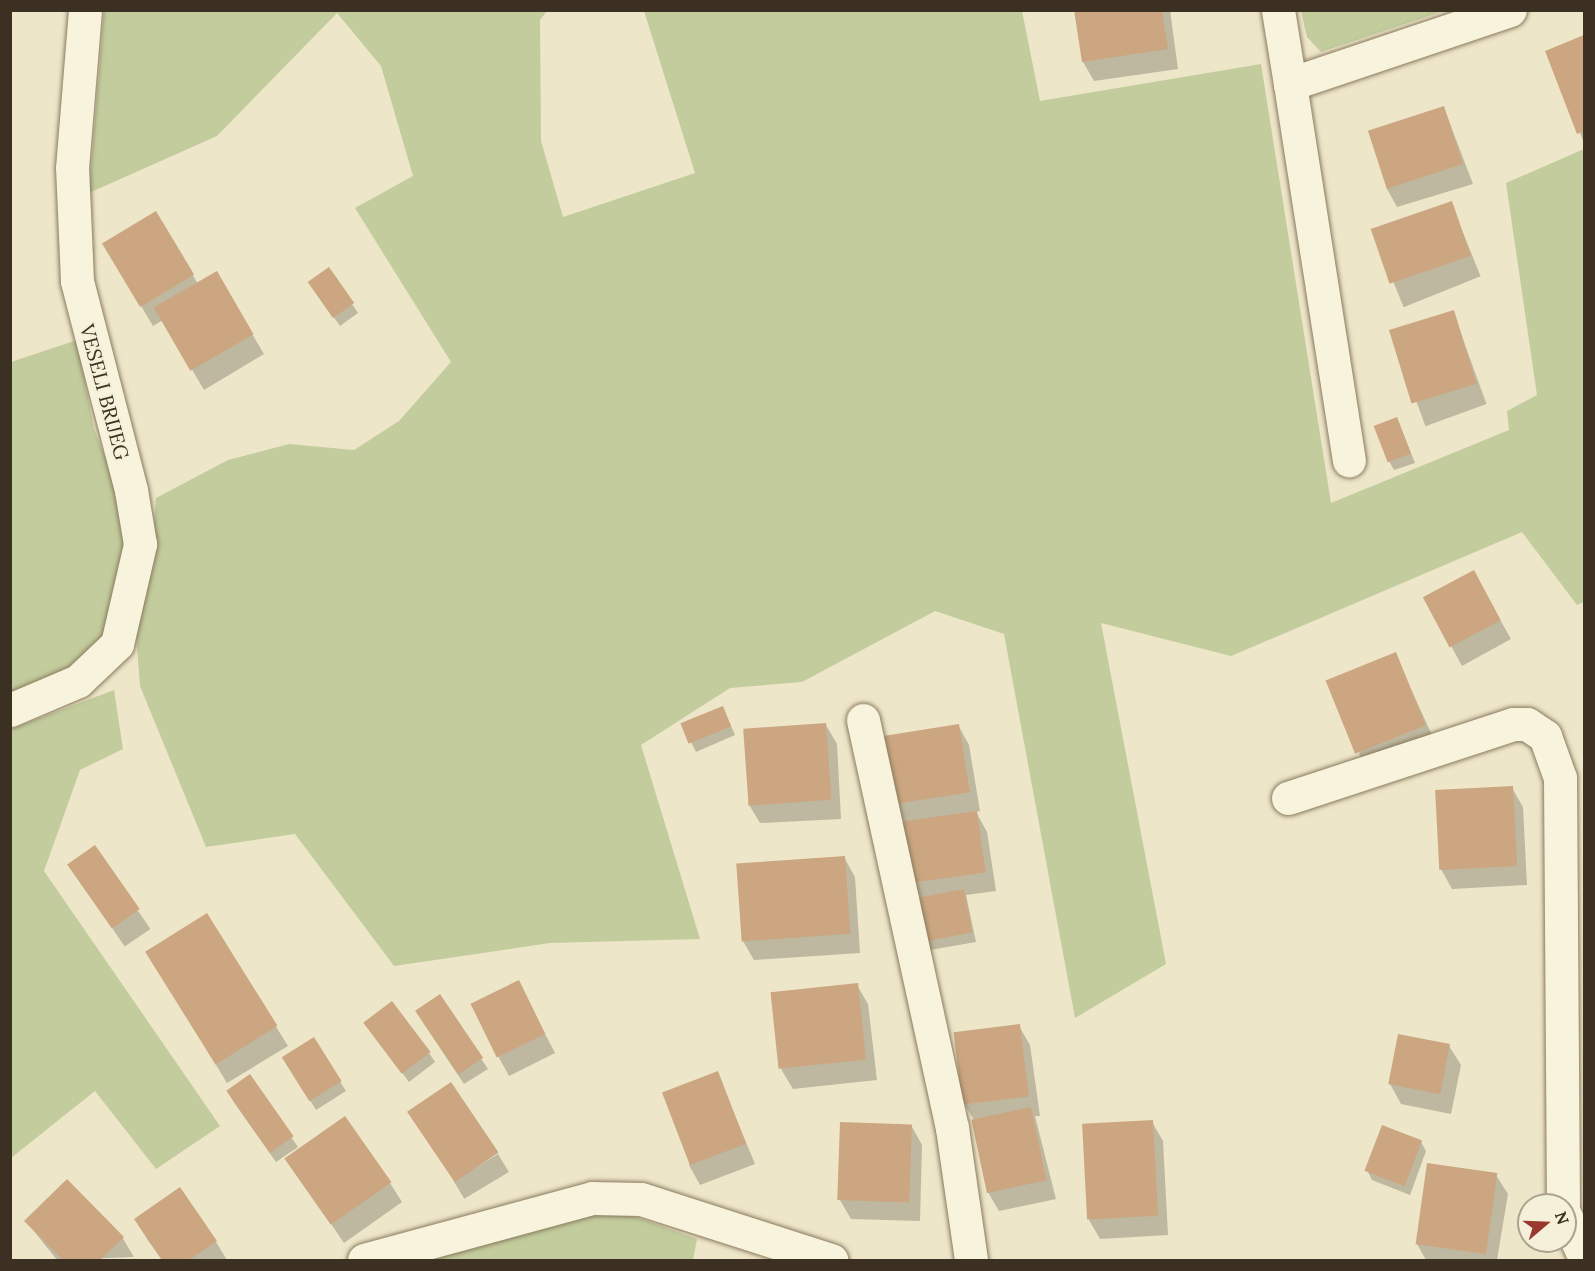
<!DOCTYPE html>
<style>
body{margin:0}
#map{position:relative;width:1595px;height:1271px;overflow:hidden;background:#eee6c9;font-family:Lora,serif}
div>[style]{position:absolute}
.green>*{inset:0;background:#c2cc9d}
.shadow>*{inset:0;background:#0003;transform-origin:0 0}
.building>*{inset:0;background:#cba680;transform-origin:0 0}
.roads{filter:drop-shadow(0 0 2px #8a7a5e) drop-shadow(0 0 2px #8a7a5e)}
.minor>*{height:33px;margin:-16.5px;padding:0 16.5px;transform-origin:16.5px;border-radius:16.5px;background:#f8f3dc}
span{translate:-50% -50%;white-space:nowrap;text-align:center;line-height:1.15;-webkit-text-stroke:4.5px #f5f0d9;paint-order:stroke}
.street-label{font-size:20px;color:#3b3021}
.frame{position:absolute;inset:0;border:12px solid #3b3021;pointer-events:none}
.north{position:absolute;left:1517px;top:1193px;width:60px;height:60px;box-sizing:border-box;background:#f5f0d9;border:2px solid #aba38f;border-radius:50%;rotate:71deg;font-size:16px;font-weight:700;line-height:24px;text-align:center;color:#3b3021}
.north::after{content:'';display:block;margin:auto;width:21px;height:27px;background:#98382f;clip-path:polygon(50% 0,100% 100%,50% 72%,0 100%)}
</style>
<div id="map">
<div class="green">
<i style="clip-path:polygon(104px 11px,547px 11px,540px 20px,541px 141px,563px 217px,695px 173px,644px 11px,1022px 11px,1040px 101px,1261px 64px,1331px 503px,1509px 430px,1507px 411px,1537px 395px,1506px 183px,1584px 149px,1584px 602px,1577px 605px,1522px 532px,1231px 656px,1101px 623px,1166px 964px,1075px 1018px,1004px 634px,935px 611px,802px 682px,730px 688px,641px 745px,700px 939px,550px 943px,394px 966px,295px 834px,206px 847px,140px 686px,135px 620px,151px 565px,156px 498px,228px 460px,289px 444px,354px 450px,399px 421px,451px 362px,355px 208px,413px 176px,381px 66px,337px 13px,217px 136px,89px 193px)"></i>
<i style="clip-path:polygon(1301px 11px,1301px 10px,1444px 11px,1321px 52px,1307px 37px)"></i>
<i style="clip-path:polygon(77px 340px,94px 429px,117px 487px,128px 552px,99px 651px,59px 684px,11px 698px,11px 362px)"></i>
<i style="clip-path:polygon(114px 690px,123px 749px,80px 770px,44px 871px,220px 1126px,156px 1169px,95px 1091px,11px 1158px,11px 729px)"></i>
<i style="clip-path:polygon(593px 1214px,633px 1216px,697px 1239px,693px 1260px,425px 1260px)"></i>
</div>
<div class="shadow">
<i style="clip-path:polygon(1076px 10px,1170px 10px,1178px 69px,1094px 81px,1083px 62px)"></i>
<i style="clip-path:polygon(1584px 37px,1584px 143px,1547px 51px)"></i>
<i style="clip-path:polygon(1444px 108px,1473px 184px,1397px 207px,1386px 187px)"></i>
<i style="left:1451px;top:203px;width:79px;height:83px;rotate:68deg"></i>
<i style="clip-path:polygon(156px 213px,198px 284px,216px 273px,264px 354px,204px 390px,163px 320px,153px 326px,104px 244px)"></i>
<i style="clip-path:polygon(316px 292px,352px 304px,358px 313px,340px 326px)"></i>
<i style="left:1453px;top:312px;width:98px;height:65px;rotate:70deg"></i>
<i style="clip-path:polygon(1397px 418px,1415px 463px,1394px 470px,1389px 461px)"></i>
<i style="clip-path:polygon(1484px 591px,1511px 639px,1462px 666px,1425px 598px)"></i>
<i style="clip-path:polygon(1395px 654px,1436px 744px,1370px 773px,1359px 754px)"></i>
<i style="clip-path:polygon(723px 708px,735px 735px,696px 752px,691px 742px)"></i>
<i style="clip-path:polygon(826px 725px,837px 744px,841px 819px,760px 823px,748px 803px)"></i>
<i style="clip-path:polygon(958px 725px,969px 745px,980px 811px,976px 812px,987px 832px,996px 891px,966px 895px,976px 942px,930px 950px,921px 898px,911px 882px,905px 823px,895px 805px)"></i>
<i style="clip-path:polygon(1512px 788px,1523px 807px,1527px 885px,1452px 889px,1441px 869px)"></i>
<i style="left:95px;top:847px;width:99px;height:31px;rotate:56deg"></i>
<i style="clip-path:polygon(844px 857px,855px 877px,860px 953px,754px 960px,743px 941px)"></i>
<i style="clip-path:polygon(207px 915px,288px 1046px,227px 1083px,159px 971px)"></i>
<i style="clip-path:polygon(518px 982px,555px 1053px,509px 1076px,498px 1056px)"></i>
<i style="clip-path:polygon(857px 985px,868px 1004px,877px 1080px,793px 1089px,781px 1069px)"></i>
<i style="clip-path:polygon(440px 996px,488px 1069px,464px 1084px,422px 1021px)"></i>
<i style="clip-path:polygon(366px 1023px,429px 1053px,435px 1062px,409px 1082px)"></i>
<i style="clip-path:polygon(1019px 1026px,1030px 1045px,1040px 1116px,1035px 1116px,1056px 1199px,999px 1211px,988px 1192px,974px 1120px,965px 1105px)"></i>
<i style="clip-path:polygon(313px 1039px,346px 1091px,316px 1110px,289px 1067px)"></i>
<i style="clip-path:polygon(1449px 1046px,1461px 1065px,1451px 1114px,1401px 1104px,1390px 1084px)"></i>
<i style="clip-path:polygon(717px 1072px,755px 1164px,700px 1185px,689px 1165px)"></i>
<i style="clip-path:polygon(250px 1076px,298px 1147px,276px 1162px,233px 1101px)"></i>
<i style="clip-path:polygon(1152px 1122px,1163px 1141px,1168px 1235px,1100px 1239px,1089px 1220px)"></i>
<i style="clip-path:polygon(911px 1125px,922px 1145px,920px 1221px,851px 1219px,840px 1200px)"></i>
<i style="clip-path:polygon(1421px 1142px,1426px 1151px,1410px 1195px,1372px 1180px,1367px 1170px)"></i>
<i style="left:498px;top:1154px;width:21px;height:52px;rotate:59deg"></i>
<i style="clip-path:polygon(287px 1159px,390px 1183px,402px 1202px,344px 1243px)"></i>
<i style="clip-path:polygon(1496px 1175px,1508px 1194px,1497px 1260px,1426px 1260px,1417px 1244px)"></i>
<i style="clip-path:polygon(180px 1189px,216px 1242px,227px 1260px,162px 1260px,147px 1239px,136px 1220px)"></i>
<i style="clip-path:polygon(26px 1221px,122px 1237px,134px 1257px,57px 1260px)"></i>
</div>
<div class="building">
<i style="clip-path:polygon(1074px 10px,1162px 10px,1168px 49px,1082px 62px)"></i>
<i style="clip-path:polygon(1584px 35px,1584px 131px,1577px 134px,1545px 51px)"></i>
<i style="left:1444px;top:106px;width:61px;height:80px;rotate:72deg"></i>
<i style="left:1452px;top:201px;width:58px;height:86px;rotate:71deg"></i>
<i style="left:156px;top:211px;width:74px;height:63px;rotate:59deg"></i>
<i style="left:329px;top:267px;width:44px;height:26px;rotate:55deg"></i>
<i style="left:217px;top:271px;width:73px;height:73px;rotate:60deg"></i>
<i style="left:1454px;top:310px;width:77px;height:68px;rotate:73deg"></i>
<i style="left:1397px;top:417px;width:39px;height:25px;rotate:69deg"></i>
<i style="left:1474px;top:570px;width:57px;height:58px;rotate:62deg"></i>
<i style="left:1396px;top:652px;width:79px;height:76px;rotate:68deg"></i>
<i style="left:723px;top:706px;width:22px;height:46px;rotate:68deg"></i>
<i style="left:826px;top:723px;width:77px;height:83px;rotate:86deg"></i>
<i style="left:959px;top:724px;width:69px;height:78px;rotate:81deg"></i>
<i style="left:1513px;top:786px;width:80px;height:78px;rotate:87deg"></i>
<i style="left:977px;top:811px;width:62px;height:76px;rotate:82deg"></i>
<i style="left:95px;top:845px;width:78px;height:34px;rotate:55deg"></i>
<i style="left:845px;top:856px;width:78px;height:109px;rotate:86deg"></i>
<i style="left:964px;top:889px;width:44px;height:49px;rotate:79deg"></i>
<i style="left:207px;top:913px;width:133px;height:73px;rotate:58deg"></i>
<i style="left:519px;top:980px;width:60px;height:54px;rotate:64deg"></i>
<i style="left:858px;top:983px;width:77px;height:88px;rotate:84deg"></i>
<i style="left:440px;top:994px;width:77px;height:30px;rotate:56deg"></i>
<i style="left:392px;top:1001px;width:64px;height:36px;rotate:53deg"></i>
<i style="left:1020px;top:1024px;width:73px;height:67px;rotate:83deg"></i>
<i style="left:1398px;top:1034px;width:53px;height:51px;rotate:11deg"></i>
<i style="left:314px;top:1037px;width:52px;height:38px;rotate:58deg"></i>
<i style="left:718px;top:1071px;width:78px;height:60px;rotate:69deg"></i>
<i style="left:250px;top:1074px;width:76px;height:29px;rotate:55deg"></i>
<i style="left:451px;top:1082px;width:85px;height:53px;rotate:56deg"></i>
<i style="left:1031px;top:1107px;width:75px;height:61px;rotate:78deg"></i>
<i style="left:345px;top:1116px;width:81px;height:74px;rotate:55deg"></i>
<i style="left:1153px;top:1120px;width:96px;height:71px;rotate:87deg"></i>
<i style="left:840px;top:1122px;width:72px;height:78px;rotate:2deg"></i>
<i style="left:1382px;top:1125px;width:43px;height:49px;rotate:21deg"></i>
<i style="left:1427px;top:1163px;width:71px;height:82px;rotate:8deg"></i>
<i style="clip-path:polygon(67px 1179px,124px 1237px,100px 1260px,63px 1260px,24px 1221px)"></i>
<i style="clip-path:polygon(180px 1187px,217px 1241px,189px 1260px,162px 1260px,134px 1219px)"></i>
</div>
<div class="roads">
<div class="minor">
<i style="left:1278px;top:10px;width:75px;rotate:80.8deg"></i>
<i style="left:1290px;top:84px;width:232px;rotate:-18.6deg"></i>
<i style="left:1290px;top:84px;width:381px;rotate:81.1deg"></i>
<i style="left:10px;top:710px;width:74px;rotate:-23.1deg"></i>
<i style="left:78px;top:681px;width:54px;rotate:-43.5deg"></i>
<i style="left:117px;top:644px;width:103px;rotate:-77deg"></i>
<i style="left:140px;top:544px;width:55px;rotate:-99.5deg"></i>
<i style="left:131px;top:490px;width:216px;rotate:-104.5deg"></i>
<i style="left:77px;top:281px;width:113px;rotate:-92.5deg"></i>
<i style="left:72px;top:168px;width:159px;rotate:-85.3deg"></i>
<i style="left:863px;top:720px;width:418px;rotate:77.7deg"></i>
<i style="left:952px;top:1128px;width:133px;rotate:81.8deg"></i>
<i style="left:1288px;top:798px;width:237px;rotate:-18.2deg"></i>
<i style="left:1513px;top:724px;width:14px"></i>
<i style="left:1527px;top:724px;width:22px;rotate:34deg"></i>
<i style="left:1545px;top:736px;width:45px;rotate:70.3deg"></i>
<i style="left:1560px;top:778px;width:427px;rotate:89.6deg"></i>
<i style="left:1565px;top:1215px;width:45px;rotate:65.1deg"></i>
<i style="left:364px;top:1260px;width:236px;rotate:-15.2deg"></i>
<i style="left:592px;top:1198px;width:49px;rotate:1.2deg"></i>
<i style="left:641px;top:1199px;width:200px;rotate:17.8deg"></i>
</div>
</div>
<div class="street-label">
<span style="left:105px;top:392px;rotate:75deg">VESELI BRIJEG</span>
</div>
<div class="frame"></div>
<div class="north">N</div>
</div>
